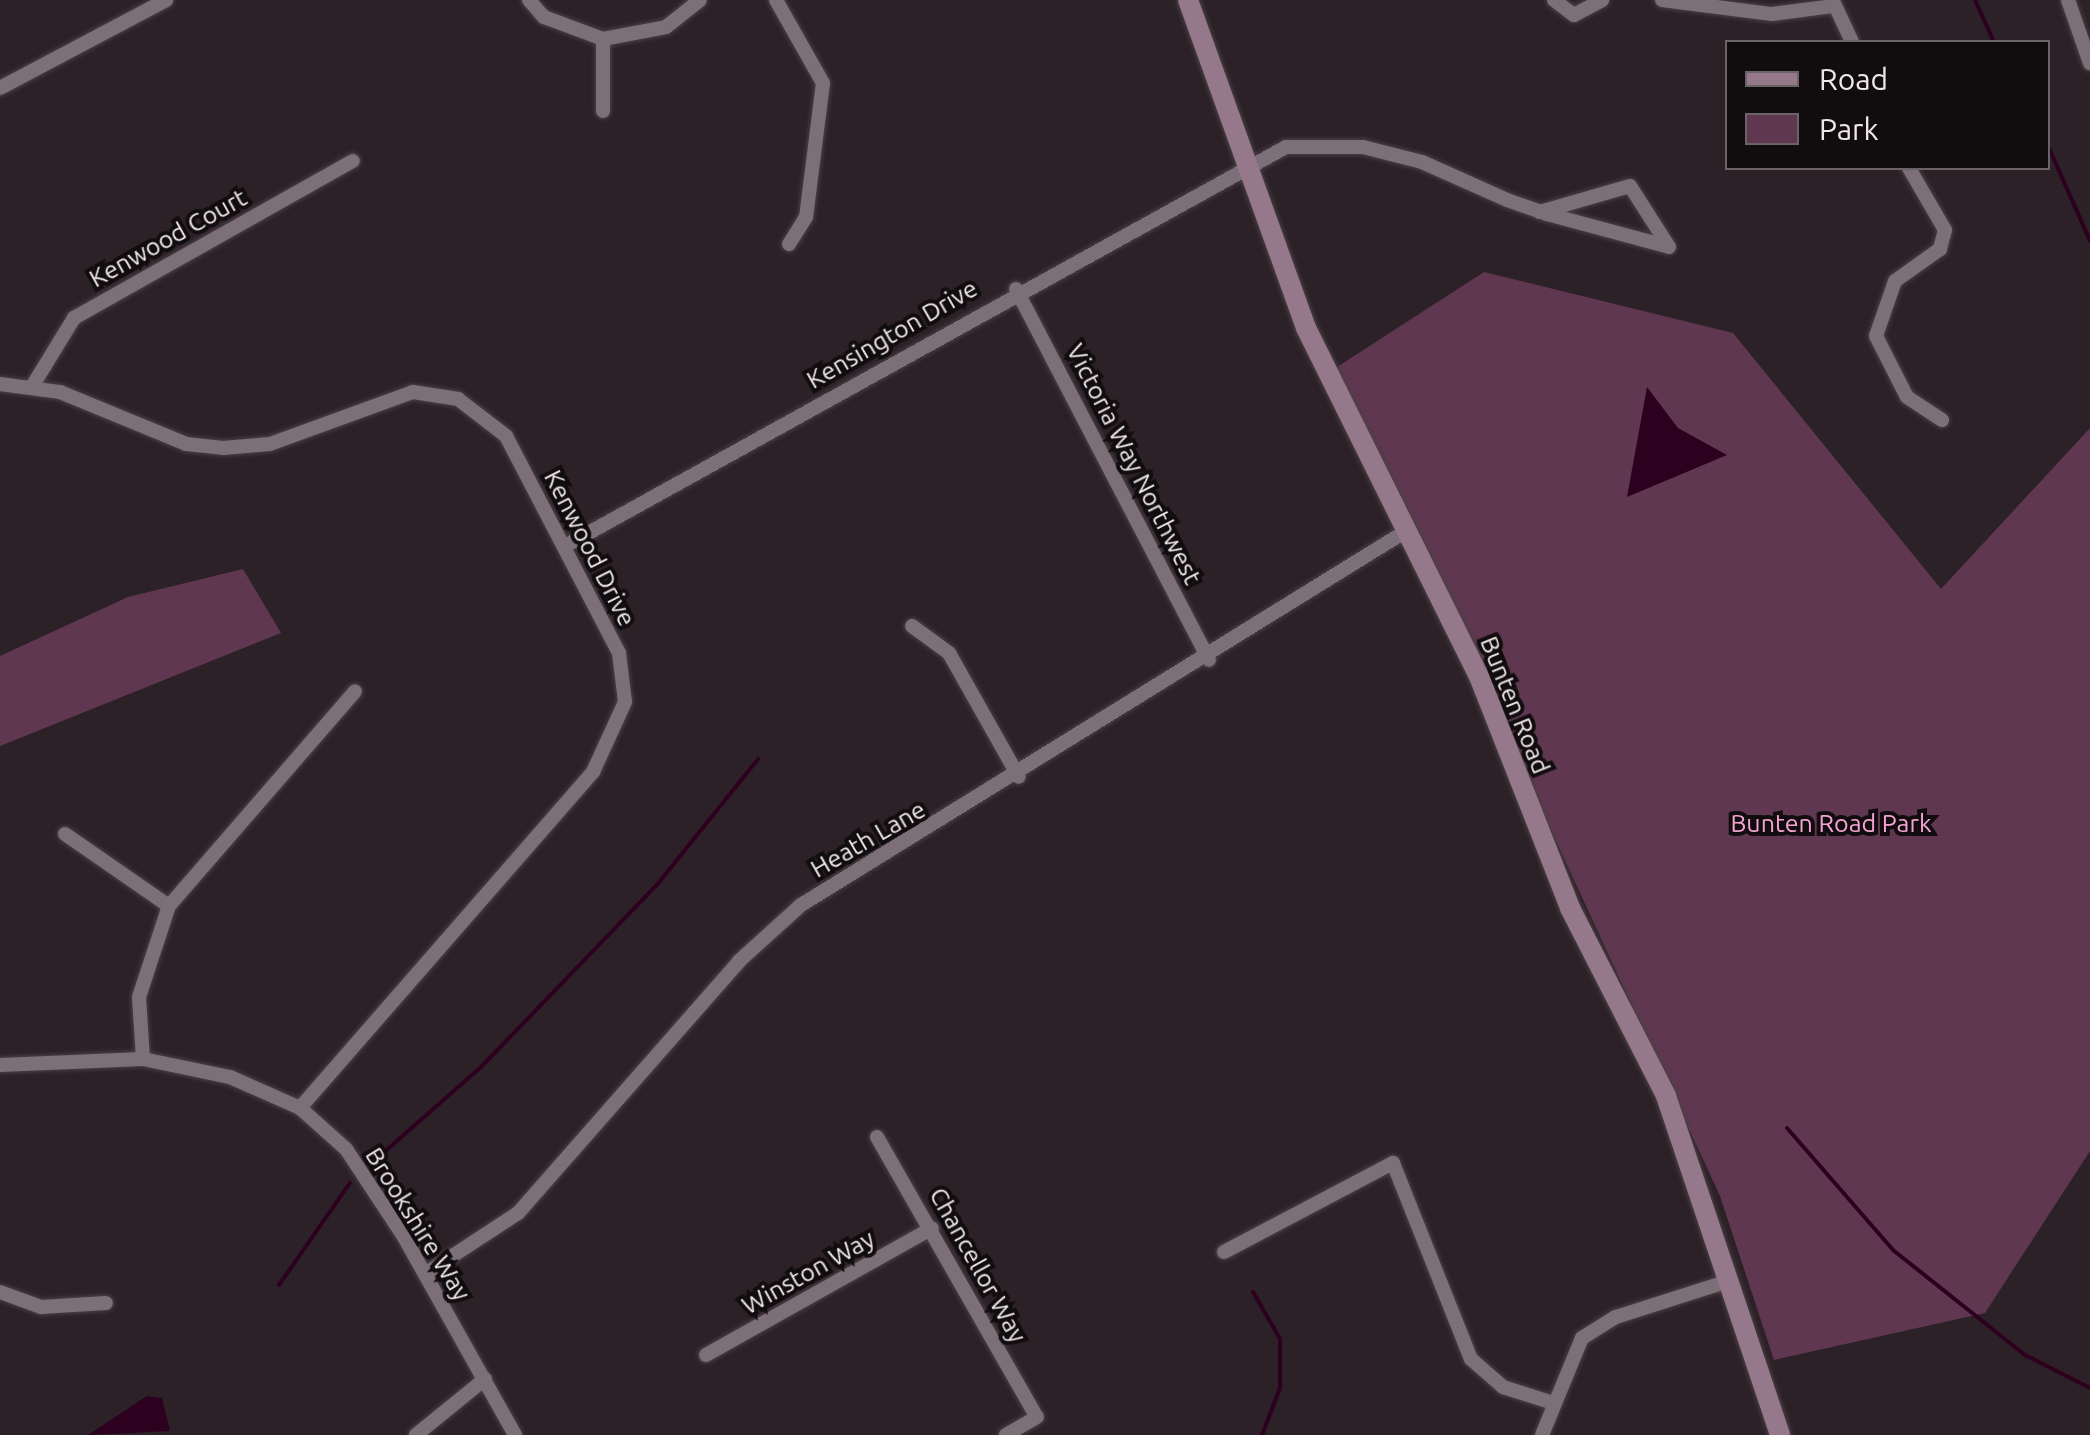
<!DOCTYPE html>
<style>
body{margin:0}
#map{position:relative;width:2090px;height:1435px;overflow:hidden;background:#2c2127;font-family:Ubuntu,sans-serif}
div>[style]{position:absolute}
.green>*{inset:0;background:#603750}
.water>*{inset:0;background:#2d001f}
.stream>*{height:4px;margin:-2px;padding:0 2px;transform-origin:2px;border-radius:2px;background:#2d001f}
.roads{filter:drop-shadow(0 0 2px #494045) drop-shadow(0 0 2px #494045)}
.street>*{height:14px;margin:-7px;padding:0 7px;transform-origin:7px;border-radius:7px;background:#7d6f77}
.secondary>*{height:20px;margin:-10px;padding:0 10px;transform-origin:10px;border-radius:10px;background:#957889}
span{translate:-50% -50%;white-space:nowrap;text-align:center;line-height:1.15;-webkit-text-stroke:8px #110d0f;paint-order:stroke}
.street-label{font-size:25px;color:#efe7eb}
.park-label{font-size:25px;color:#f6a3d4}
.legend{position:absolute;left:1725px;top:40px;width:325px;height:130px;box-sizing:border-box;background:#110d0f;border:2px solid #6a6467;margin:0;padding:12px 18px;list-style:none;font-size:30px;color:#efe7eb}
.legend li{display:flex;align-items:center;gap:20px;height:50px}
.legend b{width:50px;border:2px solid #6a6467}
</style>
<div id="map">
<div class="green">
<i style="clip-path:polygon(1484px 272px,1733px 333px,1941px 589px,2090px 428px,2090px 1151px,1985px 1313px,1774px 1360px,1720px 1196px,1337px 367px)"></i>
<i style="clip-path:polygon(243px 569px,281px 633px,0 746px,0 656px,128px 597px)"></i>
</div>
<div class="water">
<i style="clip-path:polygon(1647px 387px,1678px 428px,1727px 455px,1627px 497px)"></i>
<i style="clip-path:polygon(147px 1396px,162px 1398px,170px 1431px,88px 1435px)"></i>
</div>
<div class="stream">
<i style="left:1975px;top:0;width:46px;rotate:65.7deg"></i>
<i style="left:2048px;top:146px;width:104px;rotate:66.1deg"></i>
<i style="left:1787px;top:1128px;width:162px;rotate:49deg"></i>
<i style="left:1893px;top:1250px;width:169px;rotate:38.5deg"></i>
<i style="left:2025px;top:1355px;width:73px;rotate:26.9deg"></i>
<i style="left:365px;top:1169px;width:154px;rotate:-41.3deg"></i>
<i style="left:481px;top:1067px;width:252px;rotate:-46deg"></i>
<i style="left:656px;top:886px;width:163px;rotate:-51.2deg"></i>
<i style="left:279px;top:1285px;width:124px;rotate:-55.2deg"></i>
<i style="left:1253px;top:1292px;width:54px;rotate:60.1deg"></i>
<i style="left:1280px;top:1339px;width:49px;rotate:90deg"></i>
<i style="left:1280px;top:1388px;width:50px;rotate:111deg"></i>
</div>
<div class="roads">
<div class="street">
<i style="left:529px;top:0;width:23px;rotate:49deg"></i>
<i style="left:544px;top:17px;width:63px;rotate:20.4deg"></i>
<i style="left:603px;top:39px;width:64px;rotate:-10.8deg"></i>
<i style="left:666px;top:27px;width:43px;rotate:-38.5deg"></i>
<i style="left:776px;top:0;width:95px;rotate:60.5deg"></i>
<i style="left:823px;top:83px;width:135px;rotate:97.2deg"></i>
<i style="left:806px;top:217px;width:32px;rotate:122deg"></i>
<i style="left:1554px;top:0;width:25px;rotate:37deg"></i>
<i style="left:1574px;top:15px;width:32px;rotate:-28deg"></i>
<i style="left:1662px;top:0;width:111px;rotate:7.3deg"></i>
<i style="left:1772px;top:14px;width:63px;rotate:-7.4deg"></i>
<i style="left:2068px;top:0;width:67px;rotate:70.8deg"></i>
<i style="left:1833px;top:1px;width:45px;rotate:65.1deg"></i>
<i style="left:0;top:88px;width:188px;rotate:-27.9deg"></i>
<i style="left:603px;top:111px;width:72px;rotate:-90deg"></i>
<i style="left:1909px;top:168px;width:72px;rotate:59.9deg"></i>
<i style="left:1945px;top:230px;width:20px;rotate:105deg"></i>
<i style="left:1940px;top:249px;width:55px;rotate:144.6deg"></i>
<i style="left:1895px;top:281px;width:58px;rotate:109.1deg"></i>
<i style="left:1876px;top:336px;width:68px;rotate:63.1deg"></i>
<i style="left:1907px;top:397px;width:42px;rotate:33.3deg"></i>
<i style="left:1016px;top:289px;width:418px;rotate:62.5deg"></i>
<i style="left:0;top:384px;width:61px;rotate:7.6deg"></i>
<i style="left:60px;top:392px;width:136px;rotate:22.4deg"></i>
<i style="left:186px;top:444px;width:37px;rotate:6deg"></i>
<i style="left:223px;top:448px;width:47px;rotate:-4.9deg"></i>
<i style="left:270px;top:444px;width:152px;rotate:-20deg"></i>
<i style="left:413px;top:392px;width:46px;rotate:8.8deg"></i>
<i style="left:458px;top:399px;width:61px;rotate:37.6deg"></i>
<i style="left:506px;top:436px;width:245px;rotate:62.5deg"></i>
<i style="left:619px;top:653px;width:49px;rotate:83deg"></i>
<i style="left:625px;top:702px;width:77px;rotate:114.6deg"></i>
<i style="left:593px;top:772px;width:446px;rotate:131.1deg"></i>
<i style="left:33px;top:385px;width:79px;rotate:-58.5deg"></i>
<i style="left:74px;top:318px;width:320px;rotate:-29.4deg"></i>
<i style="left:565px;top:546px;width:824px;rotate:-28.96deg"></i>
<i style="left:1286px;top:147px;width:77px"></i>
<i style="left:1363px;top:147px;width:61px;rotate:14.3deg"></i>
<i style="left:1422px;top:162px;width:93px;rotate:24.1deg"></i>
<i style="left:1507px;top:200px;width:42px;rotate:19.3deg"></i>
<i style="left:1547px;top:214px;width:126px;rotate:15.1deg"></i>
<i style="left:1669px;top:247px;width:72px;rotate:-122.6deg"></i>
<i style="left:1630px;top:186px;width:94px;rotate:163.9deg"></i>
<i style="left:912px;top:626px;width:46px;rotate:36.1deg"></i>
<i style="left:949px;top:653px;width:142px;rotate:60.6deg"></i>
<i style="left:65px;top:834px;width:126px;rotate:34.7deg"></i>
<i style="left:143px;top:1059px;width:62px;rotate:-93.7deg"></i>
<i style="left:139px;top:997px;width:96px;rotate:-71.8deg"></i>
<i style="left:169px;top:906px;width:284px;rotate:-49.1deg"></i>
<i style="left:0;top:1065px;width:143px;rotate:-2.4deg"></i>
<i style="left:143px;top:1059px;width:89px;rotate:11.7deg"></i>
<i style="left:230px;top:1077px;width:77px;rotate:23.9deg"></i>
<i style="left:300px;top:1108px;width:62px;rotate:41.7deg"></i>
<i style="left:346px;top:1149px;width:105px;rotate:56.6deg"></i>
<i style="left:404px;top:1237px;width:227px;rotate:60.7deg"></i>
<i style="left:877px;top:1137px;width:322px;rotate:60.3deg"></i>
<i style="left:1037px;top:1417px;width:36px;rotate:150deg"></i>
<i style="left:1224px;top:1252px;width:191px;rotate:-27.8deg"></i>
<i style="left:1393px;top:1163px;width:211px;rotate:68.3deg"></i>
<i style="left:1471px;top:1359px;width:43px;rotate:41.2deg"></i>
<i style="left:1503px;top:1387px;width:49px;rotate:17.7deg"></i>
<i style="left:425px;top:1274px;width:111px;rotate:-33.3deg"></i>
<i style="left:518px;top:1213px;width:335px;rotate:-48.7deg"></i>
<i style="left:739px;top:961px;width:84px;rotate:-42.1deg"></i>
<i style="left:801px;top:905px;width:711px;rotate:-31.72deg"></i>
<i style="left:0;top:1292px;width:44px;rotate:20.1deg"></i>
<i style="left:41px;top:1307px;width:65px;rotate:-3.5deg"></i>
<i style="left:706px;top:1355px;width:259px;rotate:-29.3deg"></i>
<i style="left:416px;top:1435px;width:89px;rotate:-39.1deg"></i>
<i style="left:1542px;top:1435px;width:105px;rotate:-67.6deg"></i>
<i style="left:1582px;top:1338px;width:40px;rotate:-32deg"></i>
<i style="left:1616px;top:1317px;width:119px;rotate:-17.7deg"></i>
</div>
<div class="secondary">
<i style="left:1188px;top:0;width:349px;rotate:70.2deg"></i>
<i style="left:1306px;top:328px;width:386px;rotate:63.6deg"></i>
<i style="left:1478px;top:674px;width:251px;rotate:68.5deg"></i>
<i style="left:1570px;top:908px;width:211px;rotate:62.9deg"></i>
<i style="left:1666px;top:1096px;width:358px;rotate:71.4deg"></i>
</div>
</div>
<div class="street-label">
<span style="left:168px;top:238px;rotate:-29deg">Kenwood Court</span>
<span style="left:892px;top:334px;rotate:-30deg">Kensington Drive</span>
<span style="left:1134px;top:464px;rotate:63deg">Victoria Way Northwest</span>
<span style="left:590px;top:548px;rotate:63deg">Kenwood Drive</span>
<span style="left:1515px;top:705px;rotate:68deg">Bunten Road</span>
<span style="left:868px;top:839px;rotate:-30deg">Heath Lane</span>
<span style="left:418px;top:1224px;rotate:58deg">Brookshire Way</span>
<span style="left:978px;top:1265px;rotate:61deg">Chancellor Way</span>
<span style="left:808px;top:1272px;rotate:-29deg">Winston Way</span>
</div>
<div class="park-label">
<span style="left:1831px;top:823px">Bunten Road Park</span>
</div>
<ul class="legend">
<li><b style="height:12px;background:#957889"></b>Road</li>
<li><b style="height:28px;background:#603750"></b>Park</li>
</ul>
</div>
